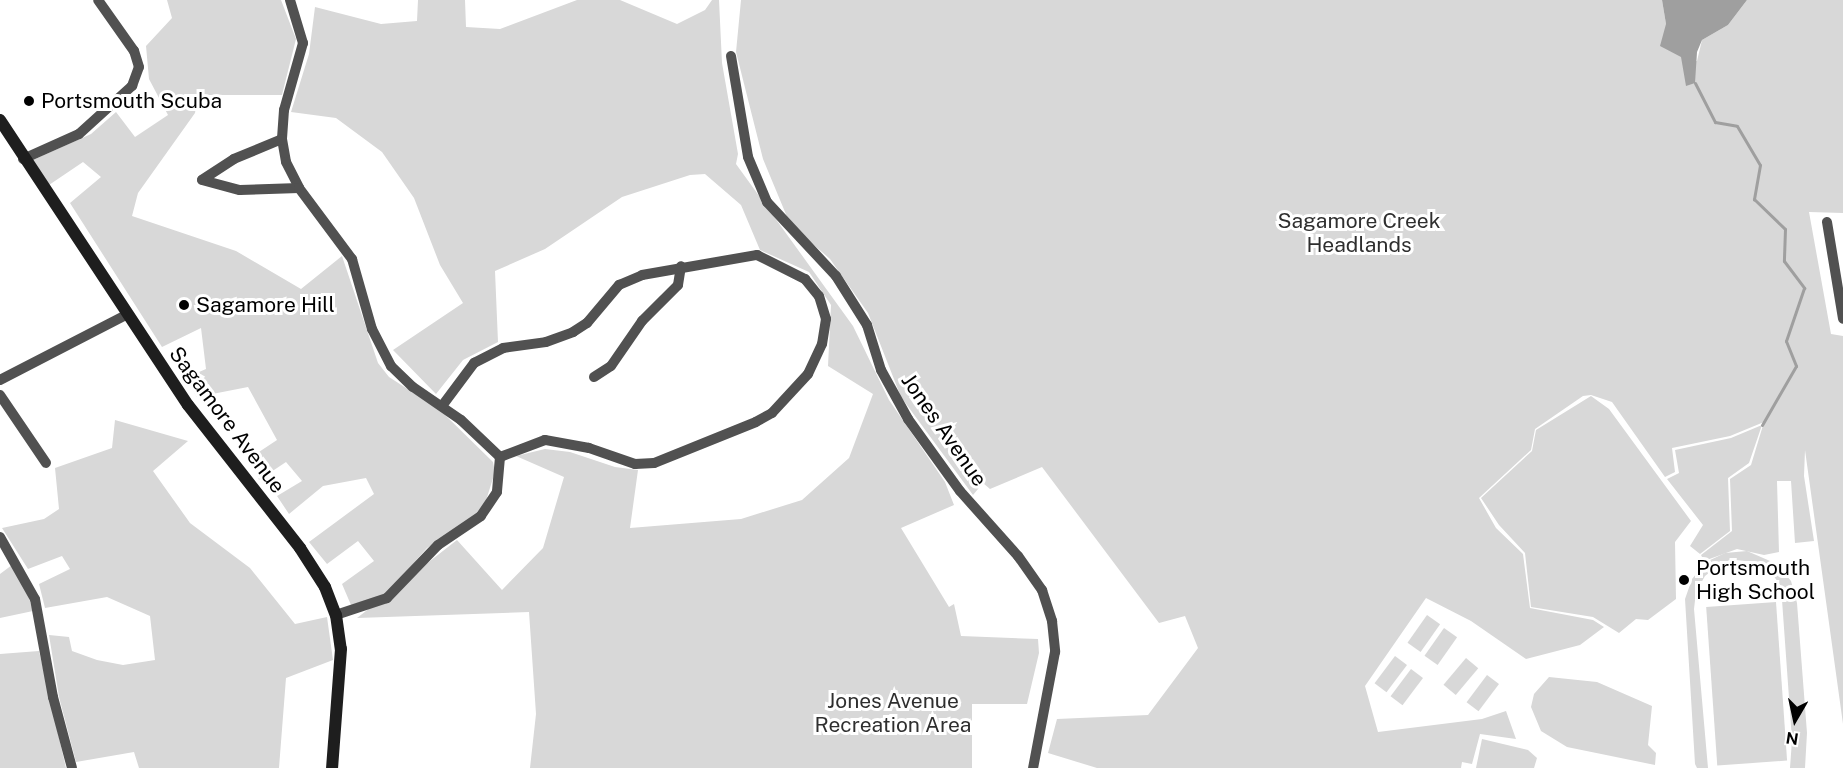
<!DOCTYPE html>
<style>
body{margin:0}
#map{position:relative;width:1843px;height:768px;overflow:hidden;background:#fff;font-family:"Public Sans",sans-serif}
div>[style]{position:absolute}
.green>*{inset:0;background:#d8d8d8;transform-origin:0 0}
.water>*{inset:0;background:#9f9f9f}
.stream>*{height:3px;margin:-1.5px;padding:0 1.5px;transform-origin:1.5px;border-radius:1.5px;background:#9f9f9f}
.street>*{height:10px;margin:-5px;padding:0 5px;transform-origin:5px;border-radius:5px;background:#515151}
.secondary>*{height:12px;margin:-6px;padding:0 6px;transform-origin:6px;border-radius:6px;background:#1e1e1e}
.dots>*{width:16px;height:16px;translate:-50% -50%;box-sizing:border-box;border:3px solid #fff;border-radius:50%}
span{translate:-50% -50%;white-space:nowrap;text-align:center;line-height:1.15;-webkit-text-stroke:6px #fff;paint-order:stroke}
.poi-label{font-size:21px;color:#000}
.left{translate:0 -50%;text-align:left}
.park-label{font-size:21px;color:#2f2f2f}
.street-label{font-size:21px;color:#000}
.north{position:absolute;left:1765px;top:690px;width:60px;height:60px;-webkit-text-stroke:4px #fff;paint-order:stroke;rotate:189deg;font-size:16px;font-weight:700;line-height:24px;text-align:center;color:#000}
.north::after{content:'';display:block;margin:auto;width:21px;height:27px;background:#000;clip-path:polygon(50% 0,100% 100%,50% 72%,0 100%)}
</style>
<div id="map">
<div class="green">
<i style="clip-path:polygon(167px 0,281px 0,296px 39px,282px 95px,198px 95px,195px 113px,138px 193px,132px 216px,236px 251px,301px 289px,342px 256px,378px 363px,389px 377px,440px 410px,493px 462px,495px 472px,483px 510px,427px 548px,385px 595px,351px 605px,342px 584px,374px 561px,358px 541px,327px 564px,309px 542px,374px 494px,366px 478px,323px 486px,289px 514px,277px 496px,302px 481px,286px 462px,259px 480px,250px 458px,277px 440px,248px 387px,197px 397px,185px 378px,206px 369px,201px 328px,162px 347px,70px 203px,101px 177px,83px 162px,49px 185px,33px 160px,91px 134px,116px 112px,135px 137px,168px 115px,149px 79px,146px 46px,172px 18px)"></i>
<i style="clip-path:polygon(418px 0,465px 0,466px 27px,500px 29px,577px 0,620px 0,677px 24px,705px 10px,712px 0,719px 0,722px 63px,738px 154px,736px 164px,853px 326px,889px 400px,945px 482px,954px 505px,901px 528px,949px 607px,954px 604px,961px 636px,1038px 639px,1039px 653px,1027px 704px,972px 704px,972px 768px,530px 768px,536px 714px,529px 612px,357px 618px,457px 540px,502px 590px,543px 548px,564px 477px,516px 456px,545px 449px,570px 452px,615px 467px,638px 470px,630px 528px,741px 519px,802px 500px,849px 458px,873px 394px,828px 366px,831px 305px,809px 272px,760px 250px,741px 205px,705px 174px,690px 175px,622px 197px,545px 249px,495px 271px,498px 342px,463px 360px,436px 394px,393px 350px,463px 303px,440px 265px,414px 198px,382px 152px,336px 118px,291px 112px,309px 54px,315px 7px,381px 24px,417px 21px)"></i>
<i style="clip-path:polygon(741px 0,1662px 0,1666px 24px,1684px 62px,1697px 61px,1702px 40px,1728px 25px,1747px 0,1843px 0,1843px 213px,1809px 212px,1831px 334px,1843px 336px,1843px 724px,1805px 450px,1804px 476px,1814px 541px,1795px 543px,1791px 481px,1777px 481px,1779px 552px,1764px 555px,1737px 549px,1704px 561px,1701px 555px,1732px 531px,1730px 479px,1751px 465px,1764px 422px,1730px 436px,1672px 448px,1675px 472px,1665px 477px,1612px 402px,1591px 395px,1583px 396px,1535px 429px,1531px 450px,1479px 498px,1496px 528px,1523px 554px,1530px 608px,1593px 620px,1604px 627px,1580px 645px,1526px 659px,1471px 621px,1426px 598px,1365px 686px,1378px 732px,1482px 719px,1506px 711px,1516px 739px,1480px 734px,1472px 764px,1462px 762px,1461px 768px,1097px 768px,1048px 753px,1057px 719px,1148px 715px,1198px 648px,1185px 616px,1159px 623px,1042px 467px,990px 489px,983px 483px,973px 495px,901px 397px,868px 313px,830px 259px,790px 224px,763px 159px,736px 52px)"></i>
<i style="clip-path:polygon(1591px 396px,1609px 409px,1691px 521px,1675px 542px,1676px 599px,1648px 620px,1636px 619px,1619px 633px,1593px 617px,1531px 607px,1525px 553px,1499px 525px,1481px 498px,1532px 451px,1536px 430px)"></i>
<i style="clip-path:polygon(115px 420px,188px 441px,153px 471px,190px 523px,250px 568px,295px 624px,327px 617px,333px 660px,286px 678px,279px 768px,139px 768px,134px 752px,76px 762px,59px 697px,49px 635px,69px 637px,72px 651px,97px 660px,123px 665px,155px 660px,150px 616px,107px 597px,45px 608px,39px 584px,70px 569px,62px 556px,28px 569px,2px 528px,44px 519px,59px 509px,55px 468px,112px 448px)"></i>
<i style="clip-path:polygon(1762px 425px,1749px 463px,1728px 478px,1730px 531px,1700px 554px,1690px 546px,1703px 525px,1667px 479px,1679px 473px,1675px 450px,1731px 438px)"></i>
<i style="clip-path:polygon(1747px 551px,1777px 564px,1791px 581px,1797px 603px,1807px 733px,1805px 768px,1790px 768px,1792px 740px,1781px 586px,1770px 571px,1754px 562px,1736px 560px,1719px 565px,1705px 576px,1696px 592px,1694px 609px,1708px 768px,1697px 768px,1695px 764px,1685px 599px,1692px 579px,1706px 562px,1725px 553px)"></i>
<i style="clip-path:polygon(12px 565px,27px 591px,33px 611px,0 618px,0 574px)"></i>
<i style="left:1776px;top:602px;width:159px;height:70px;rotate:86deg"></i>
<i style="left:1427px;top:615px;width:16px;height:34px;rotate:35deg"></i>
<i style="left:1444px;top:628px;width:16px;height:34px;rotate:35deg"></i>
<i style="clip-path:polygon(39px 651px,66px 768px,0 768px,0 654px)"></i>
<i style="left:1395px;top:656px;width:15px;height:34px;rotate:37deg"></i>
<i style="left:1466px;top:658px;width:16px;height:35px;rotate:40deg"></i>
<i style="left:1411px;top:669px;width:15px;height:34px;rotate:37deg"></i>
<i style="left:1487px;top:675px;width:15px;height:34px;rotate:37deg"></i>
<i style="clip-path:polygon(1549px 677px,1597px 682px,1652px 706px,1648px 745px,1656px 753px,1655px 765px,1567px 747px,1541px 731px,1531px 707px,1534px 694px)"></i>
<i style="clip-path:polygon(1482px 739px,1528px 750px,1537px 758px,1534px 768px,1476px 768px)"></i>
</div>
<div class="water">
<i style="clip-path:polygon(1662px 0,1747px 0,1728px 25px,1702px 40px,1697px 52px,1695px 83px,1686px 86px,1681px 57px,1660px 46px,1666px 24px)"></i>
</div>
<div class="stream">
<i style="left:1695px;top:83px;width:44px;rotate:62.9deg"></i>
<i style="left:1715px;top:122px;width:22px;rotate:10deg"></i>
<i style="left:1737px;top:126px;width:45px;rotate:59.5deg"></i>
<i style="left:1760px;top:165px;width:35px;rotate:100deg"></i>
<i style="left:1754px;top:199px;width:43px;rotate:44.1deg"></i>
<i style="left:1785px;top:229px;width:32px;rotate:92deg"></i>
<i style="left:1784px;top:261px;width:34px;rotate:53deg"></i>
<i style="left:1804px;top:288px;width:56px;rotate:108.8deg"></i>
<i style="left:1786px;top:341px;width:27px;rotate:68deg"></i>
<i style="left:1796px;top:366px;width:68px;rotate:120deg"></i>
</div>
<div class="street">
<i style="left:290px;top:0;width:45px;rotate:73.2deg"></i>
<i style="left:303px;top:43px;width:70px;rotate:105.8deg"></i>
<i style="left:284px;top:110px;width:29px;rotate:94deg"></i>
<i style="left:282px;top:139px;width:23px;rotate:80deg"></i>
<i style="left:286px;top:162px;width:29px;rotate:63deg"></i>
<i style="left:731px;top:56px;width:102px;rotate:80.4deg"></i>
<i style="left:748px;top:157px;width:49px;rotate:67.1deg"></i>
<i style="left:767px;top:202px;width:101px;rotate:47deg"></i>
<i style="left:836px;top:276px;width:58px;rotate:57.7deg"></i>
<i style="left:867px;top:325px;width:47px;rotate:72.7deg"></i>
<i style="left:881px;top:370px;width:56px;rotate:61.1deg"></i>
<i style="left:908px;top:419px;width:89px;rotate:54.2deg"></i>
<i style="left:960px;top:491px;width:87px;rotate:48.3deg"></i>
<i style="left:1018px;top:556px;width:42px;rotate:54.8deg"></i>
<i style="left:1042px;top:590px;width:33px;rotate:72deg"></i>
<i style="left:1052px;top:621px;width:31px;rotate:84deg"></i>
<i style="left:1055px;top:652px;width:118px;rotate:100.7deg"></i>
<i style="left:282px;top:139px;width:52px;rotate:157.4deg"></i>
<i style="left:234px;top:159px;width:38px;rotate:147deg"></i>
<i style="left:202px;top:180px;width:39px;rotate:15deg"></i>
<i style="left:240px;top:190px;width:59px;rotate:-1.9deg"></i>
<i style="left:299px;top:188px;width:89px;rotate:53.3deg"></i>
<i style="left:352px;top:259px;width:73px;rotate:74.1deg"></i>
<i style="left:372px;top:329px;width:42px;rotate:62.8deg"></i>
<i style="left:391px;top:366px;width:30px;rotate:44deg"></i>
<i style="left:413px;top:387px;width:58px;rotate:34.5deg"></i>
<i style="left:461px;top:420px;width:54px;rotate:43.5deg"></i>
<i style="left:500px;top:457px;width:35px;rotate:95deg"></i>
<i style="left:497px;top:492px;width:29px;rotate:124deg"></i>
<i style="left:481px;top:516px;width:52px;rotate:146deg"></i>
<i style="left:438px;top:545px;width:74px;rotate:133.9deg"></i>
<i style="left:387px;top:598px;width:54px;rotate:161.6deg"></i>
<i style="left:23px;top:159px;width:61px;rotate:-24.1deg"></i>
<i style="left:79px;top:134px;width:72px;rotate:-42.2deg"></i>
<i style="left:132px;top:86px;width:20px;rotate:-70deg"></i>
<i style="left:139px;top:67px;width:17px;rotate:-107deg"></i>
<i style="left:134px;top:51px;width:62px;rotate:-125.2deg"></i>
<i style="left:1827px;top:222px;width:98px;rotate:80.6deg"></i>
<i style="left:594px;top:377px;width:20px;rotate:-33deg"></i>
<i style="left:611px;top:366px;width:55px;rotate:-55.4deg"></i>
<i style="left:642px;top:321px;width:51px;rotate:-45deg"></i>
<i style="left:678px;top:285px;width:19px;rotate:-81deg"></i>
<i style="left:0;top:380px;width:142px;rotate:-27.3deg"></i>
<i style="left:0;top:395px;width:82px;rotate:55.9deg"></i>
<i style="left:442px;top:406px;width:54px;rotate:-53.3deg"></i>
<i style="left:474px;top:363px;width:33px;rotate:-27deg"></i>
<i style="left:503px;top:348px;width:43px;rotate:-7.9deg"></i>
<i style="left:546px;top:342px;width:29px;rotate:-20deg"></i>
<i style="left:573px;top:332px;width:17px;rotate:-33deg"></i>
<i style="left:587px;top:323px;width:50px;rotate:-49.9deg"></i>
<i style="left:619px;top:285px;width:25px;rotate:-23deg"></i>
<i style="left:642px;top:275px;width:117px;rotate:-9.9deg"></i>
<i style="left:757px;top:255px;width:54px;rotate:26.6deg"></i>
<i style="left:805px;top:279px;width:22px;rotate:51deg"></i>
<i style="left:819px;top:296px;width:24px;rotate:73deg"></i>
<i style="left:826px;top:319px;width:25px;rotate:99deg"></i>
<i style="left:822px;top:344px;width:33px;rotate:115deg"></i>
<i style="left:808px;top:374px;width:53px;rotate:132.7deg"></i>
<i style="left:772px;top:413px;width:18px;rotate:151deg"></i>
<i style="left:756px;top:422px;width:110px;rotate:158.1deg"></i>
<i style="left:654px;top:463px;width:19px;rotate:177deg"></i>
<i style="left:635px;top:464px;width:49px;rotate:-160.8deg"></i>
<i style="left:589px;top:448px;width:45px;rotate:-169.7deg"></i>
<i style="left:545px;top:440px;width:48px;rotate:159.3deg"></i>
<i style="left:0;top:537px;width:71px;rotate:60.6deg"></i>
<i style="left:35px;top:599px;width:100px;rotate:79.6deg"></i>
<i style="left:53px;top:697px;width:73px;rotate:75deg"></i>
</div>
<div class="secondary">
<i style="left:0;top:120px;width:341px;rotate:56.6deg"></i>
<i style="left:188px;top:405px;width:182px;rotate:51.9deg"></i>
<i style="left:300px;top:548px;width:46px;rotate:57.3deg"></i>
<i style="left:325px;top:587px;width:30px;rotate:69deg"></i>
<i style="left:336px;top:615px;width:34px;rotate:82deg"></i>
<i style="left:341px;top:649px;width:119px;rotate:94.3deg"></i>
</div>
<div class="dots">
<i style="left:29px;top:101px;background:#000"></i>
<i style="left:184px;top:305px;background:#000"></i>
<i style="left:1684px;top:580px;background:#000"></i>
</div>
<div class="poi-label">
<span class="left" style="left:41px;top:101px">Portsmouth Scuba</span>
<span class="left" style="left:196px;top:305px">Sagamore Hill</span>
<span class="left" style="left:1696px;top:580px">Portsmouth<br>High School</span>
</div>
<div class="park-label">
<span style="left:1359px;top:233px">Sagamore Creek<br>Headlands</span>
<span style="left:893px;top:713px">Jones Avenue<br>Recreation Area</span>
</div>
<div class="street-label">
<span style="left:227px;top:420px;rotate:53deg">Sagamore Avenue</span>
<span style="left:944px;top:430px;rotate:55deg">Jones Avenue</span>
</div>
<div class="north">N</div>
</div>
